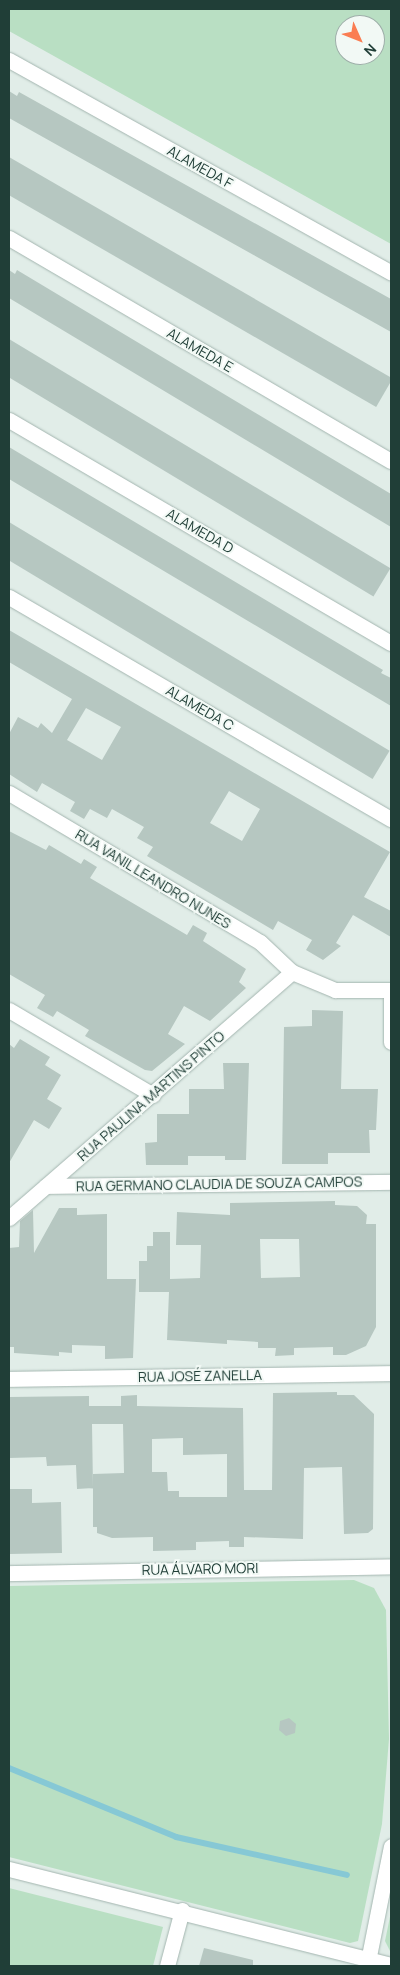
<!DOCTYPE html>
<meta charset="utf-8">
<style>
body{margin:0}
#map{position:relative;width:400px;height:1975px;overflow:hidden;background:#e1ede8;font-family:Manrope,sans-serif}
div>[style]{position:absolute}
.green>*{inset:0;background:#b9dfc3}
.stream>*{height:6px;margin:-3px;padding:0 3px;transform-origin:3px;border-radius:3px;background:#86c8d5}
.building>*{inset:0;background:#b6c7c1;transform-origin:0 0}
.roads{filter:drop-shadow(0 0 1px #a3b5af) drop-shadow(0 0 1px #a3b5af)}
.minor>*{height:15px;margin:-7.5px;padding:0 7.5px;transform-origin:7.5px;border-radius:7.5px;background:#fff}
span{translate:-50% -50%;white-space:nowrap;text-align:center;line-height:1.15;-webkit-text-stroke:4px #f2f9f5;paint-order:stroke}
.street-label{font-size:14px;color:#203e37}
.frame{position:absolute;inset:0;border:10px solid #203e37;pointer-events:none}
.north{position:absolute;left:335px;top:15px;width:50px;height:50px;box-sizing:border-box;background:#f2f9f5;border:1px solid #9eaea9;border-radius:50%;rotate:134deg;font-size:14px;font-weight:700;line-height:20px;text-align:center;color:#203e37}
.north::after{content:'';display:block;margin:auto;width:18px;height:22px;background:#fa7d52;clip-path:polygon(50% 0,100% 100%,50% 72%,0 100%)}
</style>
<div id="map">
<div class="green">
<i style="clip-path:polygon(evenodd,9px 9px,391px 9px,391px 244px,9px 31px,9px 9px,345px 25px,375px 25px,375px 55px,345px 55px,345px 25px)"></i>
<i style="clip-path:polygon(354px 1580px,374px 1588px,386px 1610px,389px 1739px,382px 1824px,358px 1941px,350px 1943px,9px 1857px,9px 1586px)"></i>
<i style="clip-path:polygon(9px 1888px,163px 1927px,153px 1966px,9px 1966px)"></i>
<i style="clip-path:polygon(391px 1912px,391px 1953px,385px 1941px)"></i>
</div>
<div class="stream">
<i style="left:9px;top:1768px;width:181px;rotate:22.4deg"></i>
<i style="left:176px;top:1837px;width:175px;rotate:12.5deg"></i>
</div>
<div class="building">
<i style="clip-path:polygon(9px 91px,17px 96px,19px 92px,391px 299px,391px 332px,9px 118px)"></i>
<i style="left:9px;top:157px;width:443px;height:33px;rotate:30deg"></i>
<i style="clip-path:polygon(9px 270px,15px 274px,17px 270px,391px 494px,391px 527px,9px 298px)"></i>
<i style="left:9px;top:339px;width:445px;height:33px;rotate:31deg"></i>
<i style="clip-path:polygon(9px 447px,383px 670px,381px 673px,391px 678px,391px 706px,9px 479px)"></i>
<i style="left:9px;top:522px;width:444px;height:33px;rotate:31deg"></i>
<i style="clip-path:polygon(evenodd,9px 630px,390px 852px,364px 897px,391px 911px,391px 937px,353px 915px,336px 943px,341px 946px,323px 960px,306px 950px,312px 940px,278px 921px,273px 930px,147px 856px,153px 847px,137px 838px,144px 827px,112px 809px,107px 818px,90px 809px,84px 819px,70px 811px,75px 802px,42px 783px,37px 792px,9px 774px,9px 734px,18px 717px,38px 728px,41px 723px,52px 733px,72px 699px,9px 662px,9px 630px,86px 708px,121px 727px,102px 760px,67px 740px,86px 708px,9px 630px,229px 791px,260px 809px,242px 841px,210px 823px,229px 791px)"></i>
<i style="clip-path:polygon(9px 831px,46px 850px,49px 845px,81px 864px,84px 859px,97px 867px,90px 878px,187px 935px,193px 925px,207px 933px,203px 941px,246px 969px,239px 982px,246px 988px,210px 1021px,184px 1006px,168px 1034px,185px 1044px,152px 1071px,145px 1070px,85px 1036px,89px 1030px,57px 1011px,53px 1017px,37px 1008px,45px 995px,9px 974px)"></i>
<i style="clip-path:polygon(312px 1010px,343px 1011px,341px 1089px,378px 1089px,376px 1130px,369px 1130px,370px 1153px,328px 1153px,328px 1164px,282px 1164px,284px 1027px,312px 1026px)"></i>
<i style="clip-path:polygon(20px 1039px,50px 1057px,45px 1065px,61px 1075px,47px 1099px,62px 1108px,49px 1129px,34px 1120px,9px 1163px,9px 1044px,14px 1048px)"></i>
<i style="clip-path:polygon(223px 1063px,249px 1063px,246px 1160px,225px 1160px,225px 1156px,188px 1156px,188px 1165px,146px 1165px,145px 1143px,157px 1142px,157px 1114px,189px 1114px,189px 1089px,224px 1089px)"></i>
<i style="clip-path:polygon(evenodd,335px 1201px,335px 1205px,357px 1206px,367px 1215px,366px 1224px,376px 1224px,376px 1327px,366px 1346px,346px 1355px,333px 1355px,333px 1347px,294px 1348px,294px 1355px,275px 1356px,276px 1348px,258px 1348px,258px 1342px,227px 1340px,227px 1344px,167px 1340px,169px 1292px,139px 1292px,139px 1261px,147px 1261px,147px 1246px,153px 1246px,153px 1232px,170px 1232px,170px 1279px,200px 1278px,201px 1245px,176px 1245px,177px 1212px,230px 1215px,230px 1203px,335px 1201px,260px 1239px,299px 1239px,300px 1277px,261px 1278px,260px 1239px)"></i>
<i style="clip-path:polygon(59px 1208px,77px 1208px,77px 1215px,107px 1214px,107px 1279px,136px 1279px,133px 1358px,105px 1359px,105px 1346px,72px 1345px,72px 1353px,59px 1352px,59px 1356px,14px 1353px,14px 1347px,9px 1347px,9px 1248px,19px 1247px,20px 1221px,33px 1210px,34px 1253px)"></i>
<i style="clip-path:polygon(evenodd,337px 1392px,337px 1395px,354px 1395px,374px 1414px,373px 1529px,368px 1533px,344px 1534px,342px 1467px,304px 1468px,303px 1539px,244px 1537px,244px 1547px,229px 1547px,229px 1541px,196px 1542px,196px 1550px,153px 1551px,153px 1537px,112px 1538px,97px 1533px,97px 1527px,93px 1527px,93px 1474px,124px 1473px,123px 1424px,92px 1424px,93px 1488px,77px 1489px,76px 1465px,47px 1466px,46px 1457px,9px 1458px,9px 1397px,89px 1396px,89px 1406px,121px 1406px,121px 1396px,137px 1395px,137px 1406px,243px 1408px,244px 1490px,272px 1490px,273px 1393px,337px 1392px,183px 1438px,183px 1455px,227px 1454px,227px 1497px,179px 1497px,179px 1491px,168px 1491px,167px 1472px,152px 1472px,152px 1439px,183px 1438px)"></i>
<i style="clip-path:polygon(9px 1489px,32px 1489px,32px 1503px,61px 1502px,62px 1553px,9px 1554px)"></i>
<i style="clip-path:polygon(289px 1718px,296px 1724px,295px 1733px,286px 1736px,279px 1730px,280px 1721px)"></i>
<i style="clip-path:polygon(204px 1948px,253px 1960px,253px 1966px,199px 1966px)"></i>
</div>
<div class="roads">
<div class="minor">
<i style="left:9px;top:60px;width:437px;rotate:29.1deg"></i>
<i style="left:9px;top:238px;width:442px;rotate:30.3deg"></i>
<i style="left:9px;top:420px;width:442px;rotate:30.3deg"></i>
<i style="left:9px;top:597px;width:442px;rotate:30.2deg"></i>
<i style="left:9px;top:793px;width:292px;rotate:30.7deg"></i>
<i style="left:260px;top:942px;width:44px;rotate:43.2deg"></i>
<i style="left:292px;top:972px;width:47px;rotate:22.7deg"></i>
<i style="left:335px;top:990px;width:56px"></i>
<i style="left:391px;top:990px;width:52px;rotate:90deg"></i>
<i style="left:9px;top:1010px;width:167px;rotate:30.6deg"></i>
<i style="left:46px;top:1186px;width:345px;rotate:-0.7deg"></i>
<i style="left:9px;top:1218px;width:375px;rotate:-41deg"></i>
<i style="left:9px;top:1379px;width:382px;rotate:-0.9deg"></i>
<i style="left:9px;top:1573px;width:382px;rotate:-1deg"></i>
<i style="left:9px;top:1869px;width:394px;rotate:14.1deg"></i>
<i style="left:167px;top:1966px;width:58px;rotate:-75deg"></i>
<i style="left:367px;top:1966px;width:122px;rotate:-78.7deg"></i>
</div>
</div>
<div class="street-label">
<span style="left:200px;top:167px;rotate:29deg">ALAMEDA F</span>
<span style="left:200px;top:350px;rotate:30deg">ALAMEDA E</span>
<span style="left:200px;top:531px;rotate:30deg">ALAMEDA D</span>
<span style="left:200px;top:708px;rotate:30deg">ALAMEDA C</span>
<span style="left:153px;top:879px;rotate:31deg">RUA VANIL LEANDRO NUNES</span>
<span style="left:151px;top:1096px;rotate:-41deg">RUA PAULINA MARTINS PINTO</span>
<span style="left:219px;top:1184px;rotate:-1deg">RUA GERMANO CLAUDIA DE SOUZA CAMPOS</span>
<span style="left:200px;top:1376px;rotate:-1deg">RUA JOSÉ ZANELLA</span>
<span style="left:200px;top:1569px;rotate:-1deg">RUA ÁLVARO MORI</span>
</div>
<div class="frame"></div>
<div class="north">N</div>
</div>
